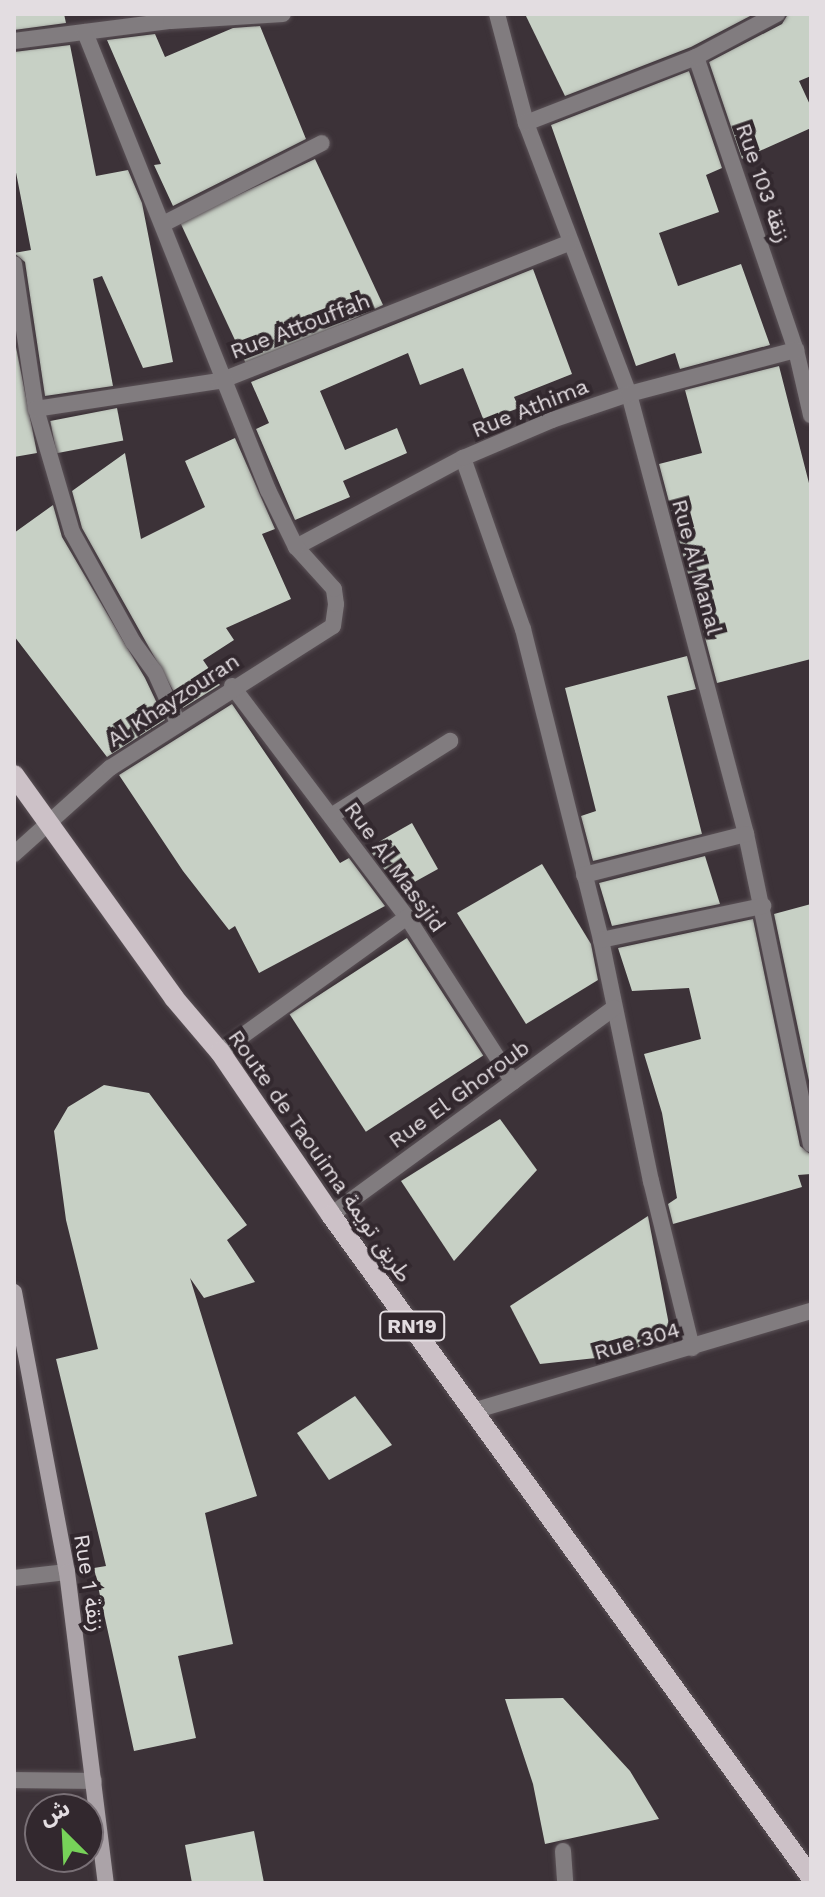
<!DOCTYPE html>
<meta charset="utf-8">
<style>
body{margin:0}
#map{position:relative;width:825px;height:1897px;overflow:hidden;background:#3c3238;font-family:"Work Sans","Noto Sans Arabic",sans-serif}
div>[style]{position:absolute}
.building>*{inset:0;background:#c7d0c5;transform-origin:0 0}
.roads{filter:drop-shadow(0 0 2px #5a5156) drop-shadow(0 0 2px #5a5156)}
.street>*{height:16px;margin:-8px;padding:0 8px;transform-origin:8px;border-radius:8px;background:#817c7f}
.secondary>*{height:16px;margin:-8px;padding:0 8px;transform-origin:8px;border-radius:8px;background:#aba3a8}
.primary>*{height:20px;margin:-10px;padding:0 10px;transform-origin:10px;border-radius:10px;background:#ccc1c7}
span{translate:-50% -50%;white-space:nowrap;text-align:center;line-height:1.15;-webkit-text-stroke:8px #32282e;paint-order:stroke}
.shield-label span{padding:2px 6px;background:#32282e;border:2px solid;border-radius:6px;-webkit-text-stroke-width:0}
.shield-label{font-size:20px;color:#e3dde1;font-weight:700}
.street-label{font-size:22px;color:#e3dde1}
.frame{position:absolute;inset:0;border:16px solid #e3dde1;pointer-events:none}
.north{position:absolute;left:24px;top:1793px;width:80px;height:80px;box-sizing:border-box;background:#32282e;border:2px solid #797076;border-radius:50%;rotate:336deg;font-size:22px;font-weight:700;line-height:32px;text-align:center;color:#e3dde1}
.north::after{content:'';display:block;margin:auto;width:28px;height:36px;background:#77d259;clip-path:polygon(50% 0,100% 100%,50% 72%,0 100%)}
</style>
<div id="map">
<div class="building">
<i style="clip-path:polygon(14px 14px,64px 14px,66px 23px,14px 30px)"></i>
<i style="clip-path:polygon(525px 14px,754px 14px,691px 47px,565px 96px)"></i>
<i style="clip-path:polygon(788px 14px,811px 14px,811px 76px,799px 81px,811px 107px,811px 128px,742px 159px,709px 62px,782px 24px)"></i>
<i style="clip-path:polygon(260px 26px,306px 139px,173px 206px,154px 165px,161px 164px,107px 40px,155px 34px,165px 57px,233px 28px)"></i>
<i style="clip-path:polygon(70px 45px,96px 176px,128px 170px,142px 203px,173px 362px,143px 368px,102px 276px,93px 279px,113px 386px,45px 396px,25px 262px,14px 253px,31px 250px,14px 162px,14px 52px)"></i>
<i style="clip-path:polygon(689px 71px,722px 168px,706px 175px,719px 212px,659px 233px,678px 286px,741px 264px,770px 345px,680px 369px,675px 353px,636px 366px,551px 125px)"></i>
<i style="left:315px;top:159px;width:161px;height:149px;rotate:65deg"></i>
<i style="clip-path:polygon(533px 269px,572px 374px,514px 397px,519px 408px,484px 421px,463px 368px,420px 385px,408px 353px,320px 391px,345px 450px,397px 428px,407px 453px,343px 481px,350px 497px,295px 520px,256px 429px,269px 423px,251px 382px)"></i>
<i style="clip-path:polygon(14px 337px,37px 453px,14px 457px)"></i>
<i style="clip-path:polygon(779px 366px,811px 491px,811px 659px,717px 683px,659px 464px,702px 453px,685px 390px)"></i>
<i style="left:117px;top:408px;width:33px;height:68px;rotate:79deg"></i>
<i style="clip-path:polygon(235px 438px,275px 529px,262px 534px,291px 599px,226px 628px,234px 640px,203px 660px,220px 685px,183px 708px,82px 528px,72px 491px,125px 453px,141px 539px,205px 507px,185px 461px)"></i>
<i style="clip-path:polygon(53px 505px,62px 537px,145px 678px,165px 720px,107px 757px,14px 636px,14px 533px)"></i>
<i style="clip-path:polygon(687px 656px,696px 689px,667px 696px,702px 834px,593px 861px,581px 816px,596px 811px,565px 688px)"></i>
<i style="clip-path:polygon(232px 704px,340px 863px,349px 858px,385px 906px,259px 973px,235px 926px,229px 930px,183px 871px,119px 775px)"></i>
<i style="clip-path:polygon(412px 823px,438px 869px,400px 890px,368px 848px)"></i>
<i style="clip-path:polygon(705px 856px,720px 904px,612px 926px,599px 883px)"></i>
<i style="clip-path:polygon(542px 864px,591px 944px,598px 980px,526px 1024px,457px 913px)"></i>
<i style="clip-path:polygon(811px 904px,811px 1090px,774px 914px)"></i>
<i style="clip-path:polygon(753px 919px,800px 1146px,811px 1155px,811px 1174px,798px 1175px,802px 1187px,673px 1224px,668px 1204px,677px 1198px,662px 1113px,644px 1054px,701px 1039px,689px 988px,632px 991px,618px 948px)"></i>
<i style="left:407px;top:938px;width:140px;height:140px;rotate:57deg"></i>
<i style="clip-path:polygon(104px 1085px,149px 1093px,247px 1225px,227px 1240px,255px 1282px,204px 1298px,190px 1278px,257px 1496px,205px 1513px,233px 1644px,178px 1656px,196px 1738px,134px 1751px,94px 1568px,106px 1566px,56px 1359px,98px 1349px,66px 1220px,54px 1131px,68px 1107px)"></i>
<i style="clip-path:polygon(500px 1119px,537px 1170px,454px 1261px,401px 1181px)"></i>
<i style="clip-path:polygon(648px 1216px,670px 1330px,624px 1355px,540px 1364px,510px 1306px)"></i>
<i style="clip-path:polygon(355px 1396px,392px 1445px,329px 1480px,297px 1433px)"></i>
<i style="clip-path:polygon(563px 1698px,630px 1771px,659px 1819px,545px 1844px,533px 1784px,505px 1699px)"></i>
<i style="clip-path:polygon(254px 1831px,264px 1883px,192px 1883px,185px 1845px)"></i>
</div>
<div class="roads">
<div class="street">
<i style="left:497px;top:14px;width:113px;rotate:75.1deg"></i>
<i style="left:526px;top:123px;width:290px;rotate:69.2deg"></i>
<i style="left:629px;top:394px;width:455px;rotate:75.1deg"></i>
<i style="left:746px;top:834px;width:317px;rotate:78.2deg"></i>
<i style="left:14px;top:41px;width:158px;rotate:-7.3deg"></i>
<i style="left:171px;top:21px;width:112px;rotate:-3.6deg"></i>
<i style="left:696px;top:57px;width:310px;rotate:71.2deg"></i>
<i style="left:796px;top:350px;width:67px;rotate:77deg"></i>
<i style="left:526px;top:123px;width:182px;rotate:-21.2deg"></i>
<i style="left:696px;top:57px;width:92px;rotate:-28deg"></i>
<i style="left:163px;top:224px;width:178px;rotate:-27deg"></i>
<i style="left:14px;top:264px;width:147px;rotate:81.4deg"></i>
<i style="left:36px;top:409px;width:128px;rotate:73.7deg"></i>
<i style="left:72px;top:532px;width:126px;rotate:61deg"></i>
<i style="left:133px;top:642px;width:37px;rotate:54deg"></i>
<i style="left:155px;top:672px;width:56px;rotate:65.7deg"></i>
<i style="left:36px;top:409px;width:186px;rotate:-8.7deg"></i>
<i style="left:220px;top:381px;width:375px;rotate:-21.6deg"></i>
<i style="left:463px;top:458px;width:181px;rotate:70.7deg"></i>
<i style="left:523px;top:629px;width:321px;rotate:75.9deg"></i>
<i style="left:601px;top:940px;width:246px;rotate:78.3deg"></i>
<i style="left:651px;top:1181px;width:172px;rotate:76.2deg"></i>
<i style="left:296px;top:547px;width:189px;rotate:-28.1deg"></i>
<i style="left:463px;top:458px;width:97px;rotate:-23.1deg"></i>
<i style="left:552px;top:420px;width:81px;rotate:-18.7deg"></i>
<i style="left:629px;top:394px;width:173px;rotate:-14.8deg"></i>
<i style="left:232px;top:686px;width:290px;rotate:52.9deg"></i>
<i style="left:407px;top:917px;width:196px;rotate:57.3deg"></i>
<i style="left:331px;top:816px;width:141px;rotate:-32.2deg"></i>
<i style="left:14px;top:854px;width:129px;rotate:-41.9deg"></i>
<i style="left:110px;top:768px;width:264px;rotate:-32.5deg"></i>
<i style="left:333px;top:626px;width:22px;rotate:-82deg"></i>
<i style="left:336px;top:604px;width:15px;rotate:-98deg"></i>
<i style="left:334px;top:589px;width:57px;rotate:-132.1deg"></i>
<i style="left:296px;top:547px;width:64px;rotate:-116.2deg"></i>
<i style="left:268px;top:490px;width:493px;rotate:-111.8deg"></i>
<i style="left:584px;top:875px;width:167px;rotate:-14.2deg"></i>
<i style="left:601px;top:940px;width:166px;rotate:-11.9deg"></i>
<i style="left:220px;top:1052px;width:231px;rotate:-35.8deg"></i>
<i style="left:331px;top:1215px;width:351px;rotate:-36.2deg"></i>
<i style="left:473px;top:1411px;width:352px;rotate:-16.5deg"></i>
<i style="left:14px;top:1578px;width:53px;rotate:-6.5deg"></i>
<i style="left:14px;top:1780px;width:80px;rotate:0.7deg"></i>
<i style="left:563px;top:1851px;width:32px;rotate:86deg"></i>
</div>
<div class="secondary">
<i style="left:14px;top:1292px;width:285px;rotate:79.3deg"></i>
<i style="left:67px;top:1572px;width:313px;rotate:82.9deg"></i>
</div>
<div class="primary">
<i style="left:14px;top:775px;width:274px;rotate:54.3deg"></i>
<i style="left:174px;top:998px;width:71px;rotate:49.6deg"></i>
<i style="left:220px;top:1052px;width:197px;rotate:55.7deg"></i>
<i style="left:331px;top:1215px;width:818px;rotate:54.06deg"></i>
</div>
</div>
<div class="shield-label">
<span style="left:412px;top:1326px">RN19</span>
</div>
<div class="street-label">
<span style="left:763px;top:183px;rotate:71deg">Rue 103 زنقة</span>
<span style="left:300px;top:326px;rotate:-21deg">Rue Attouffah</span>
<span style="left:530px;top:408px;rotate:-22deg">Rue Athima</span>
<span style="left:697px;top:567px;rotate:75deg">Rue Al Manal</span>
<span style="left:173px;top:700px;rotate:-33deg">Al Khayzouran</span>
<span style="left:395px;top:867px;rotate:54deg">Rue Al Massjid</span>
<span style="left:459px;top:1094px;rotate:-36deg">Rue El Ghoroub</span>
<span style="left:320px;top:1156px;rotate:55deg">Route de Taouima طريق تويمة</span>
<span style="left:637px;top:1341px;rotate:-16deg">Rue 304</span>
<span style="left:89px;top:1583px;rotate:81deg">Rue 1 زنقة</span>
</div>
<div class="frame"></div>
<div class="north">ش</div>
</div>
